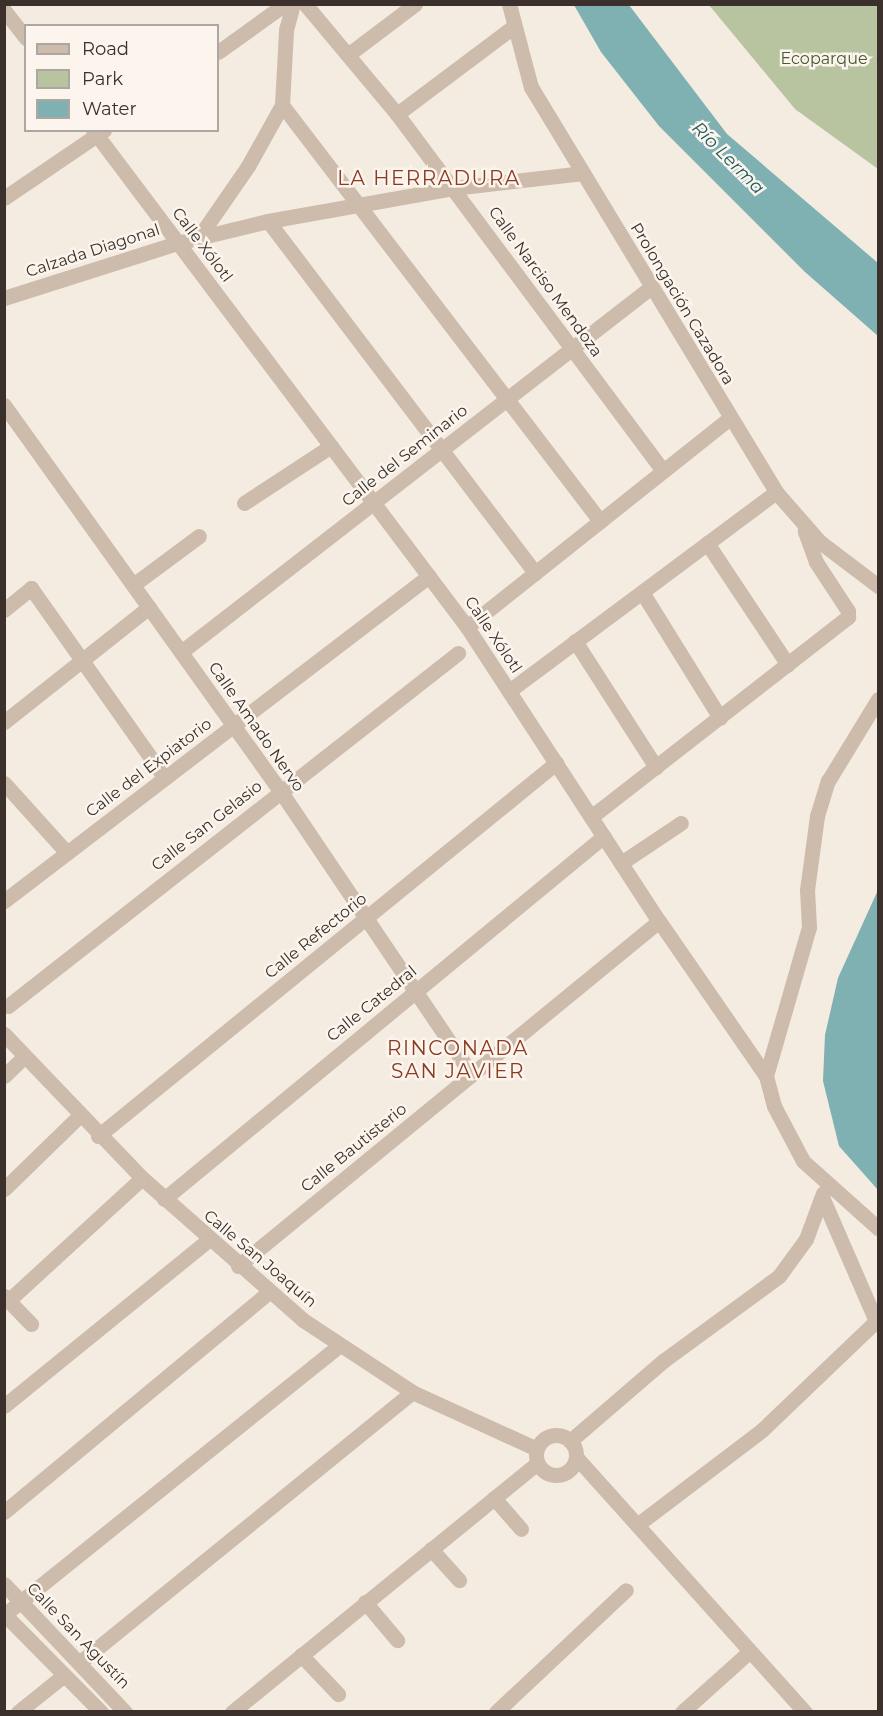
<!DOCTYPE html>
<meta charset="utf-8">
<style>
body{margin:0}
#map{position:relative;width:883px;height:1716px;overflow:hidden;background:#f4ebe1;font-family:Montserrat,sans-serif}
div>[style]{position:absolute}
.green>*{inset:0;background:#b8c4a0}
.water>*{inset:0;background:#7fb0b2}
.minor>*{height:15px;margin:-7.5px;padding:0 7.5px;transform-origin:7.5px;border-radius:7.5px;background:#cdbbac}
.minor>.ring{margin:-7.5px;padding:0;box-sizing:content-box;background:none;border:15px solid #cdbbac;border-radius:50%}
span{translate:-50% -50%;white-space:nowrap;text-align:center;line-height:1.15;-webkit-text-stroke:5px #fbf5ee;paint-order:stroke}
.park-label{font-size:16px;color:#4a5a2e}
.street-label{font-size:16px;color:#3b302b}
.water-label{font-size:18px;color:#1f5a5e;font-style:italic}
.quarter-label{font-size:20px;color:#8c3b22;letter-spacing:1.5px}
.frame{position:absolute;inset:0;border:6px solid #3b302b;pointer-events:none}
.legend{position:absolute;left:24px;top:24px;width:195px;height:108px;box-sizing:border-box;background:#fbf5ee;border:2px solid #aea6a0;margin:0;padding:8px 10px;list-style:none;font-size:18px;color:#3b302b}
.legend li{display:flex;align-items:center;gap:12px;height:30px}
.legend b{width:30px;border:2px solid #aea6a0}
</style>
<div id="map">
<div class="green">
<i style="clip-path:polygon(709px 5px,878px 5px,878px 169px,795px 109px)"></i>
</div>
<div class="water">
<i style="clip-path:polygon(574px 5px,629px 5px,727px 134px,878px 263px,878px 336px,805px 272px,659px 126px,601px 52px)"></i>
<i style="clip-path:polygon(878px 890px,878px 1190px,839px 1146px,823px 1081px,825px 1035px,838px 978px)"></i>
</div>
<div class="minor">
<i style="left:305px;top:4px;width:143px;rotate:50.1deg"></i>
<i style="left:397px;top:114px;width:445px;rotate:53.3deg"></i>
<i style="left:509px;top:4px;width:86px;rotate:75.2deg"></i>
<i style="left:531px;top:87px;width:473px;rotate:58.8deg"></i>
<i style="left:776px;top:492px;width:67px;rotate:48.7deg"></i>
<i style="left:820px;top:542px;width:73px;rotate:37.2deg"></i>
<i style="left:4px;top:10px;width:36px;rotate:52deg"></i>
<i style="left:218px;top:52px;width:82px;rotate:-35.6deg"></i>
<i style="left:349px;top:54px;width:83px;rotate:-37.1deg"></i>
<i style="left:282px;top:105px;width:524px;rotate:52.6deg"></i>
<i style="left:397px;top:114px;width:145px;rotate:-36.9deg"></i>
<i style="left:93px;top:130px;width:622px;rotate:53.04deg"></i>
<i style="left:467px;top:627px;width:351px;rotate:56.9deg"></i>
<i style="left:659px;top:921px;width:188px;rotate:55.4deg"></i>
<i style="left:766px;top:1076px;width:31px;rotate:75deg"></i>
<i style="left:774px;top:1106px;width:62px;rotate:62.2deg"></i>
<i style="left:803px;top:1161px;width:101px;rotate:41.8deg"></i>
<i style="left:4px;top:198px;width:121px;rotate:-34.2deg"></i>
<i style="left:268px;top:221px;width:442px;rotate:52.8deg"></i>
<i style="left:199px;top:237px;width:86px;rotate:-55.4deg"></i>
<i style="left:248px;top:166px;width:70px;rotate:-60.9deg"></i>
<i style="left:282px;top:105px;width:75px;rotate:-86.9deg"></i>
<i style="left:286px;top:30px;width:27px;rotate:-75deg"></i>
<i style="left:4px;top:298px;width:182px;rotate:-17.6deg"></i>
<i style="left:177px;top:243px;width:94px;rotate:-13.6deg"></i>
<i style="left:268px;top:221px;width:188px;rotate:-10.1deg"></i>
<i style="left:453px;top:188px;width:131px;rotate:-6.6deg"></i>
<i style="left:4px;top:405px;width:476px;rotate:54.4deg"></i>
<i style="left:281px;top:792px;width:341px;rotate:56deg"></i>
<i style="left:244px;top:503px;width:104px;rotate:-33.2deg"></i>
<i style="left:707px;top:543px;width:146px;rotate:56.4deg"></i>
<i style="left:133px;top:585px;width:82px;rotate:-36.6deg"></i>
<i style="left:642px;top:592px;width:148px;rotate:58.2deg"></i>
<i style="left:4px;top:610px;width:35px;rotate:-39deg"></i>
<i style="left:31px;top:588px;width:232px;rotate:54.8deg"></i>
<i style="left:467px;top:627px;width:336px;rotate:-38.5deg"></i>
<i style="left:575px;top:641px;width:150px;rotate:57.3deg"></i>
<i style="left:181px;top:652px;width:594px;rotate:-37.82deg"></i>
<i style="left:509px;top:691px;width:333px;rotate:-36.7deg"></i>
<i style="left:4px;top:722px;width:185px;rotate:-38.4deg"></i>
<i style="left:4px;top:783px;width:94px;rotate:48deg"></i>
<i style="left:591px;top:817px;width:326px;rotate:-37.9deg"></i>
<i style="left:848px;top:617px;width:6px;rotate:-90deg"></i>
<i style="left:848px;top:611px;width:59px;rotate:-123.1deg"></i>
<i style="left:816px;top:562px;width:33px;rotate:-110deg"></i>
<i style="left:621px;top:863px;width:72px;rotate:-33.7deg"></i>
<i style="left:4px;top:901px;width:535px;rotate:-37.41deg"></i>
<i style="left:8px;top:1006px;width:572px;rotate:-38.11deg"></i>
<i style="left:4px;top:1034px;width:199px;rotate:46.2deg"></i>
<i style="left:142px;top:1178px;width:215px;rotate:41.4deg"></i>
<i style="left:303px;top:1320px;width:131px;rotate:33.4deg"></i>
<i style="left:412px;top:1392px;width:137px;rotate:24.5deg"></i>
<i style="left:4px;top:1076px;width:28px;rotate:-44deg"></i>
<i style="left:766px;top:1076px;width:155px;rotate:-73.9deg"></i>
<i style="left:809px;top:927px;width:37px;rotate:-93deg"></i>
<i style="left:807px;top:890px;width:75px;rotate:-82.3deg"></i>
<i style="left:817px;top:816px;width:37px;rotate:-73deg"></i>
<i style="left:828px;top:781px;width:96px;rotate:-58.6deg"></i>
<i style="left:98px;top:1136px;width:591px;rotate:-39.16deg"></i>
<i style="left:4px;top:1189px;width:105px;rotate:-44.2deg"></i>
<i style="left:164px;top:1199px;width:570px;rotate:-39.52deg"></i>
<i style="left:238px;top:1266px;width:544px;rotate:-39.33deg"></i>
<i style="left:4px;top:1296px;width:39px;rotate:46deg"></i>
<i style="left:9px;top:1300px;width:180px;rotate:-42.5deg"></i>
<i style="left:4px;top:1406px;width:263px;rotate:-39.1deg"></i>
<i class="ring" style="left:536px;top:1435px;width:25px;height:25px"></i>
<i style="left:570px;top:1441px;width:123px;rotate:-40.7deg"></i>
<i style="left:663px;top:1361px;width:144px;rotate:-36.2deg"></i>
<i style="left:779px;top:1276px;width:46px;rotate:-53.9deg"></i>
<i style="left:806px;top:1239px;width:49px;rotate:-69.7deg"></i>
<i style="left:576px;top:1457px;width:343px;rotate:48.1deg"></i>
<i style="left:494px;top:1498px;width:41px;rotate:48.9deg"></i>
<i style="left:4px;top:1512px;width:344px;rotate:-39.7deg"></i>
<i style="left:637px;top:1525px;width:157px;rotate:-37.2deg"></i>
<i style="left:762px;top:1430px;width:158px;rotate:-43.7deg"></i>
<i style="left:876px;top:1321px;width:135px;rotate:-113.5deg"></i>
<i style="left:431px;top:1549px;width:42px;rotate:47.9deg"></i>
<i style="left:4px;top:1584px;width:176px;rotate:46.6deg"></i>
<i style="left:365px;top:1602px;width:50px;rotate:49.9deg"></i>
<i style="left:4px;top:1614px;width:138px;rotate:45.3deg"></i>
<i style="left:4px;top:1615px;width:430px;rotate:-38.8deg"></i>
<i style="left:301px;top:1655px;width:54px;rotate:46.5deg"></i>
<i style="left:79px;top:1663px;width:429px;rotate:-39.1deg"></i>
<i style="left:18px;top:1712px;width:59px;rotate:-38.8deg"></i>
<i style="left:232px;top:1712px;width:394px;rotate:-39.2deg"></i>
<i style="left:496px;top:1712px;width:178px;rotate:-43.2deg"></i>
<i style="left:682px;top:1712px;width:91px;rotate:-41.9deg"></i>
</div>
<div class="park-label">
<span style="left:824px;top:59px">Ecoparque</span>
</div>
<div class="street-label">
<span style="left:202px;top:245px;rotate:53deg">Calle Xólotl</span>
<span style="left:93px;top:251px;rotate:-18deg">Calzada Diagonal</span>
<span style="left:545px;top:282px;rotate:54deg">Calle Narciso Mendoza</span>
<span style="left:682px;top:304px;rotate:59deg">Prolongación Cazadora</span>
<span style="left:405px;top:456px;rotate:-38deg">Calle del Seminario</span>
<span style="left:493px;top:635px;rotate:56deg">Calle Xólotl</span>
<span style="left:256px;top:727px;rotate:55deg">Calle Amado Nervo</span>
<span style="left:149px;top:768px;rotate:-37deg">Calle del Expiatorio</span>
<span style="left:207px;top:826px;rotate:-38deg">Calle San Gelasio</span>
<span style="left:316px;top:936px;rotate:-39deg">Calle Refectorio</span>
<span style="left:372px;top:1004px;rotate:-39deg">Calle Catedral</span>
<span style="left:354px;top:1148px;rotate:-39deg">Calle Bautisterio</span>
<span style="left:260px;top:1259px;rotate:40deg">Calle San Joaquín</span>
<span style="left:78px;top:1636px;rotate:46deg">Calle San Agustín</span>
</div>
<div class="water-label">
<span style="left:728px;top:158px;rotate:45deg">Río Lerma</span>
</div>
<div class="quarter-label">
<span style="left:429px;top:178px">LA HERRADURA</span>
<span style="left:458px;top:1060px">RINCONADA<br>SAN JAVIER</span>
</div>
<div class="frame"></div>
<ul class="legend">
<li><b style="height:8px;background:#cdbbac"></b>Road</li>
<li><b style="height:16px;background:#b8c4a0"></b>Park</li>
<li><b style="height:16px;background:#7fb0b2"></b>Water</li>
</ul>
</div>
